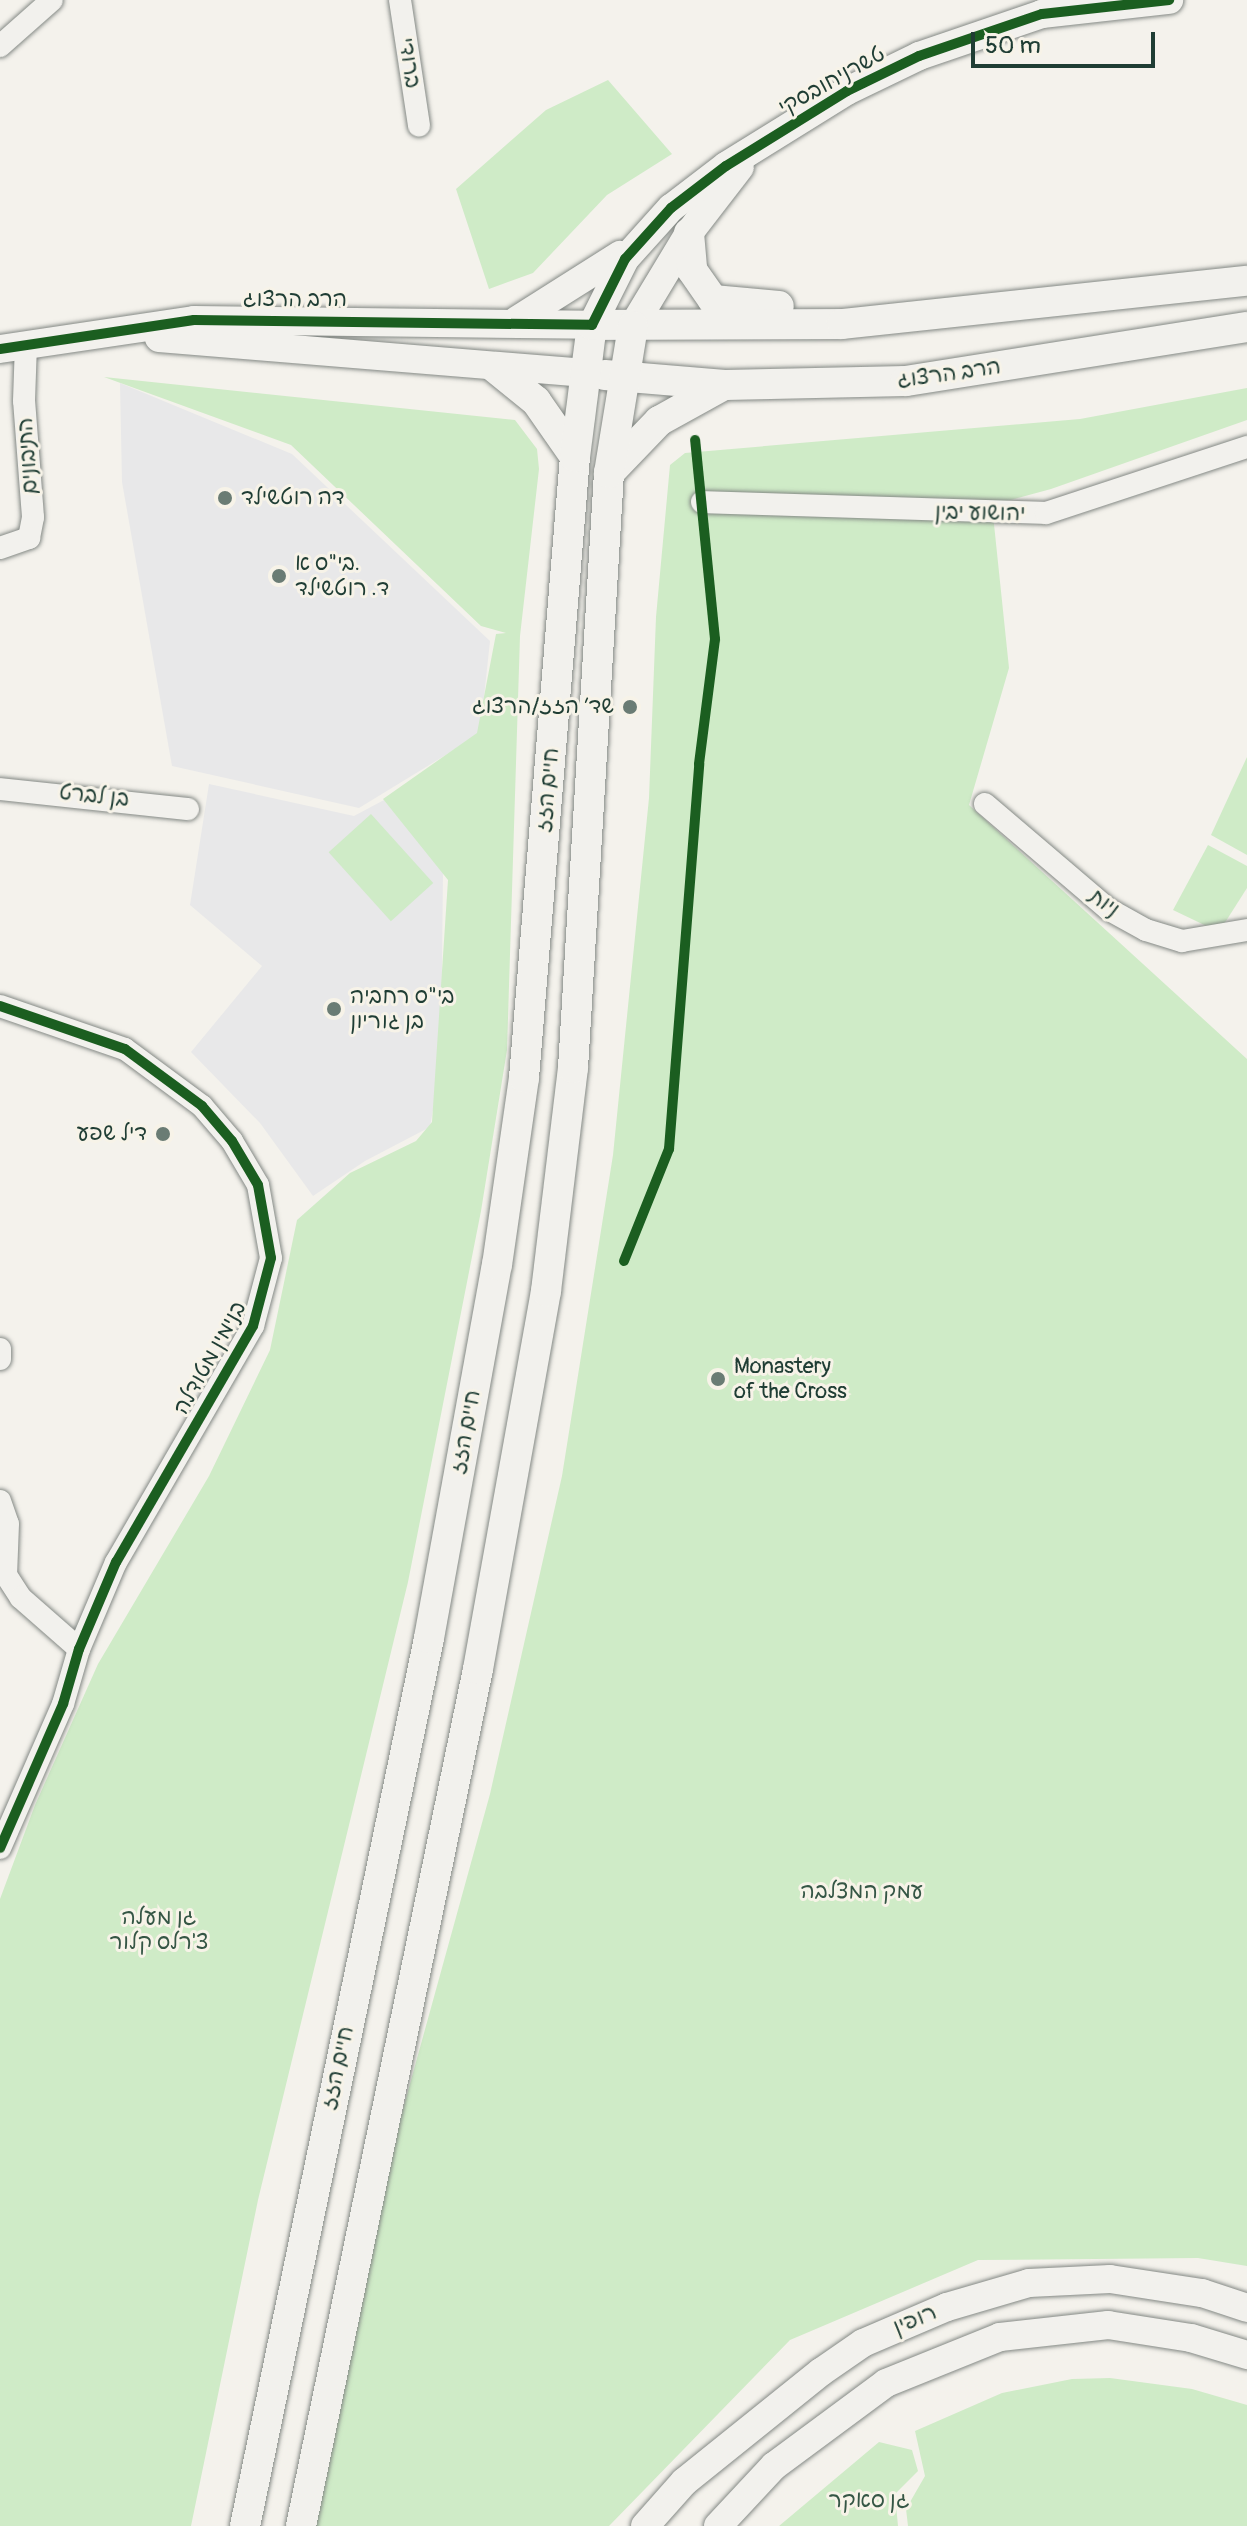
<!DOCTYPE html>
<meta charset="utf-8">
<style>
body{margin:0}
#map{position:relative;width:1247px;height:2526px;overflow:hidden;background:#f4f2ec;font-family:Pangolin,"Playpen Sans Hebrew",sans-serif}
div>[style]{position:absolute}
.built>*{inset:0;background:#e8e8e9}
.green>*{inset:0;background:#cfebc7;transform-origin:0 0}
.roads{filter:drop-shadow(0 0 2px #848985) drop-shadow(0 0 2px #848985)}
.minor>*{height:22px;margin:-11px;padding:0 11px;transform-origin:11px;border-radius:11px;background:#f2f1ed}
.tertiary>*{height:28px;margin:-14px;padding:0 14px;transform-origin:14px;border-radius:14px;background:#f2f1ed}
.secondary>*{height:30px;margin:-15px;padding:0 15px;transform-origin:15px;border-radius:15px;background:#f2f1ed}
.cycleway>*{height:10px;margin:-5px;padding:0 5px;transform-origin:5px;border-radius:5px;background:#1b5e20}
.dots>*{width:22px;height:22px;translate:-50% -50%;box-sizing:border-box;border:4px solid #f7f3e8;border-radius:50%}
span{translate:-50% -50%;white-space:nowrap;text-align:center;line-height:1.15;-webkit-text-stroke:6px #f7f3e8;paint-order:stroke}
.street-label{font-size:22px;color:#1f3d34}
.poi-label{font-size:22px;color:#1f3d34}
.left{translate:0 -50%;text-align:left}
.right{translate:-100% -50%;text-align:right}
.park-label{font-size:22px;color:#355645}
.scale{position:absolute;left:971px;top:32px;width:184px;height:36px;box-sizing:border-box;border:4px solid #1f3d34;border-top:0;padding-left:10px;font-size:24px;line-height:28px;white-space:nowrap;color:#1f3d34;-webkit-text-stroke:6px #f7f3e8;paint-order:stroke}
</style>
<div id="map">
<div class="built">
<i style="clip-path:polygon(120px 383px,292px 454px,490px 641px,480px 734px,359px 808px,172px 766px,122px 482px)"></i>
<i style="clip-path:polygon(209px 784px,354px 816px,384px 800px,443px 870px,441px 1063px,430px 1127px,365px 1161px,313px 1196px,260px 1123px,191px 1052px,262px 966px,190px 905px)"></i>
</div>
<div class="green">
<i style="clip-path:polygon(608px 80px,672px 154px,607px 195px,533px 273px,489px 289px,456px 189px,546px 110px)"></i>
<i style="clip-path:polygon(104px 377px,515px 420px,537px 449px,539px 469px,520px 636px,507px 1050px,481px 1211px,408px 1582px,258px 2200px,191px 2526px,0 2526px,0 1899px,35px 1805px,98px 1664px,209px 1476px,270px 1350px,297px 1220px,350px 1173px,416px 1141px,432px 1122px,448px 880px,383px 799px,477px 733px,496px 634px,506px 633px,481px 626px,291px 445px)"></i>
<i style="clip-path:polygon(1247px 388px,1247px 420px,1051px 489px,992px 505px,1009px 668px,969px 805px,1247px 1059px,1247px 2266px,1198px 2258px,978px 2260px,790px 2340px,609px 2526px,308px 2526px,339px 2341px,490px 1794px,562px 1476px,613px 1155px,649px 798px,656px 617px,670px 465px,685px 453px,1080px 419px)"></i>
<i style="clip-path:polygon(1247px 757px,1247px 855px,1211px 835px)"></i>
<i style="left:371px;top:814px;width:93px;height:57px;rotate:48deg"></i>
<i style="clip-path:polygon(1208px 845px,1247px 866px,1247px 888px,1219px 932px,1173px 910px)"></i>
<i style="clip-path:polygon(1110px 2378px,1192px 2389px,1247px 2405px,1247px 2526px,908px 2526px,906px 2509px,925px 2476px,915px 2431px,1002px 2393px,1072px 2379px)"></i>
<i style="clip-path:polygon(879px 2442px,912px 2450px,918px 2471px,895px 2494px,898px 2526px,779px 2526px)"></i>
</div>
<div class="roads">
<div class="minor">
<i style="left:400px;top:0;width:127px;rotate:81.4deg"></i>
<i style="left:0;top:46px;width:69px;rotate:-41.5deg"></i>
<i style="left:702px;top:502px;width:344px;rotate:1.8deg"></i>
<i style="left:1046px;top:513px;width:212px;rotate:-18.2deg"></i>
<i style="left:0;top:548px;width:31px;rotate:-19deg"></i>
<i style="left:29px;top:538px;width:21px;rotate:-79deg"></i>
<i style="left:33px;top:517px;width:116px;rotate:-94.4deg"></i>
<i style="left:24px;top:401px;width:58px;rotate:-88deg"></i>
<i style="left:0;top:789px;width:189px;rotate:6.1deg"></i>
<i style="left:985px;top:804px;width:162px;rotate:40.5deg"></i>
<i style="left:1108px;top:909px;width:43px;rotate:28.9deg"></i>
<i style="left:1146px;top:930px;width:38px;rotate:17deg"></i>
<i style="left:1182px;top:941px;width:66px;rotate:-9.6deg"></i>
<i style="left:0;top:1006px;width:132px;rotate:19deg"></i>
<i style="left:125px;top:1049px;width:96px;rotate:36.5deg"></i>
<i style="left:202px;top:1106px;width:46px;rotate:49.4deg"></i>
<i style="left:232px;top:1141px;width:51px;rotate:59.4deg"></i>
<i style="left:258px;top:1185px;width:74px;rotate:79.9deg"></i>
<i style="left:271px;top:1258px;width:70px;rotate:104.8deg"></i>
<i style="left:253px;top:1326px;width:273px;rotate:120.1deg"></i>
<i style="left:116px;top:1562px;width:95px;rotate:113deg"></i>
<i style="left:79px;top:1649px;width:57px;rotate:106.2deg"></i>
<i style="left:63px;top:1704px;width:157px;rotate:113.6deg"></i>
<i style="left:0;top:1349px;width:10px;rotate:90deg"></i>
<i style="left:0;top:1501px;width:24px;rotate:71deg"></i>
<i style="left:8px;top:1524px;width:51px;rotate:92.2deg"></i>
<i style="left:6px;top:1575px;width:27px;rotate:57deg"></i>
<i style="left:21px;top:1598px;width:77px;rotate:41.3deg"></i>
</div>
<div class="tertiary">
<i style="left:517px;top:320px;width:122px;rotate:-32.3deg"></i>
<i style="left:633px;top:326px;width:109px;rotate:-58.9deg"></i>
<i style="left:689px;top:233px;width:83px;rotate:-52.3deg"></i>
<i style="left:159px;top:338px;width:425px;rotate:4.7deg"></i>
<i style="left:0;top:349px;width:196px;rotate:-8.5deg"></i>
<i style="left:194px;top:320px;width:398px;rotate:0.7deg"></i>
<i style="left:592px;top:325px;width:74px;rotate:-63.4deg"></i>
<i style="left:625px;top:259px;width:69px;rotate:-48deg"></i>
<i style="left:671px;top:208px;width:69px;rotate:-37.4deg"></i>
<i style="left:726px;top:166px;width:142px;rotate:-31.8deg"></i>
<i style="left:847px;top:91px;width:80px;rotate:-25.9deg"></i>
<i style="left:919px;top:56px;width:130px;rotate:-18.9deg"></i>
<i style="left:1042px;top:14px;width:128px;rotate:-6.3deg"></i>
<i style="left:645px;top:2526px;width:59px;rotate:-48.4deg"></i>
<i style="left:684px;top:2482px;width:176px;rotate:-38.8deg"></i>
<i style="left:821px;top:2372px;width:51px;rotate:-34.6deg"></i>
<i style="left:863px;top:2343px;width:91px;rotate:-23.2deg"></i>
<i style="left:947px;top:2307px;width:85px;rotate:-16.3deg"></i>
<i style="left:1029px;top:2283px;width:81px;rotate:-2.8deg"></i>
<i style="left:1110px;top:2279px;width:93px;rotate:8.7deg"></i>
<i style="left:1202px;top:2293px;width:47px;rotate:18.4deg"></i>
<i style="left:718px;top:2526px;width:82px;rotate:-47deg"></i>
<i style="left:774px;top:2466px;width:139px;rotate:-36.5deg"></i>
<i style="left:886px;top:2383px;width:123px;rotate:-22deg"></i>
<i style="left:1000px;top:2337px;width:109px;rotate:-6.3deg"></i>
<i style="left:1108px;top:2325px;width:84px;rotate:8.9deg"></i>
<i style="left:1191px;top:2338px;width:59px;rotate:16.9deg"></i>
</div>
<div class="secondary">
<i style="left:689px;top:233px;width:37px;rotate:85deg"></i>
<i style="left:692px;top:270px;width:37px;rotate:55deg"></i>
<i style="left:713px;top:300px;width:66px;rotate:5.2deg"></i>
<i style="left:494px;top:367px;width:54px;rotate:39deg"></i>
<i style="left:536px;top:401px;width:68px;rotate:55.1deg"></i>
<i style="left:605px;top:375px;width:120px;rotate:4.8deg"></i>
<i style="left:725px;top:385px;width:181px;rotate:-1.3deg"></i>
<i style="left:906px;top:381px;width:345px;rotate:-9deg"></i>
<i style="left:609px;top:473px;width:72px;rotate:-46.1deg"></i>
<i style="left:659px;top:421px;width:74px;rotate:-29deg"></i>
<i style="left:245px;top:2526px;width:907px;rotate:-78.29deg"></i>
<i style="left:429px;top:1638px;width:379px;rotate:-79.7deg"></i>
<i style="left:497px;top:1265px;width:189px;rotate:-81.8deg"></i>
<i style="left:524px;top:1078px;width:623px;rotate:-85.31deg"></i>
<i style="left:575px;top:457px;width:133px;rotate:-82.7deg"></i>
<i style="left:592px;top:325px;width:250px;rotate:-0.2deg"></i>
<i style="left:842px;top:324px;width:407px;rotate:-6.1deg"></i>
<i style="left:301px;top:2526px;width:875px;rotate:-78.33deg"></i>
<i style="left:478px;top:1669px;width:384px;rotate:-79.8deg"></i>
<i style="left:546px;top:1291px;width:225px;rotate:-83.1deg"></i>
<i style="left:573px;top:1068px;width:596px;rotate:-86.54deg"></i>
<i style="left:609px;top:473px;width:149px;rotate:-80.7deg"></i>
</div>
</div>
<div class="cycleway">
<i style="left:0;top:349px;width:196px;rotate:-8.5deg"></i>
<i style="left:194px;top:320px;width:398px;rotate:0.7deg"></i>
<i style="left:592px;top:325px;width:74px;rotate:-63.4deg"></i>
<i style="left:625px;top:259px;width:69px;rotate:-48deg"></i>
<i style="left:671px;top:208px;width:69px;rotate:-37.4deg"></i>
<i style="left:726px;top:166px;width:142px;rotate:-31.8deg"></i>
<i style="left:847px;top:91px;width:80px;rotate:-25.9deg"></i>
<i style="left:919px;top:56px;width:130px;rotate:-18.9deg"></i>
<i style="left:1042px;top:14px;width:128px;rotate:-6.3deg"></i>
<i style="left:0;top:1006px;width:132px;rotate:19deg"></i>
<i style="left:125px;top:1049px;width:96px;rotate:36.5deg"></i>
<i style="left:202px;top:1106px;width:46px;rotate:49.4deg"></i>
<i style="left:232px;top:1141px;width:51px;rotate:59.4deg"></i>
<i style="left:258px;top:1185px;width:74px;rotate:79.9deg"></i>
<i style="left:271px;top:1258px;width:70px;rotate:104.8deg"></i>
<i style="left:253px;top:1326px;width:273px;rotate:120.1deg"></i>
<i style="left:116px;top:1562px;width:95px;rotate:113deg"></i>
<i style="left:79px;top:1649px;width:57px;rotate:106.2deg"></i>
<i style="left:63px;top:1704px;width:157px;rotate:113.6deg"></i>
<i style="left:624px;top:1261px;width:121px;rotate:-68.1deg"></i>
<i style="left:669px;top:1149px;width:386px;rotate:-85.5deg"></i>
<i style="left:699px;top:764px;width:126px;rotate:-82.7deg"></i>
<i style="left:715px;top:639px;width:200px;rotate:-95.7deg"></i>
</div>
<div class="dots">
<i style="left:225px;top:498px;background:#6a7c74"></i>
<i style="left:279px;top:576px;background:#6a7c74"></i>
<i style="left:630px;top:707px;background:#6a7c74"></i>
<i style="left:334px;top:1009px;background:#6a7c74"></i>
<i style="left:163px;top:1134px;background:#6a7c74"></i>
<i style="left:718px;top:1379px;background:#6a7c74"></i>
</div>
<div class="street-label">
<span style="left:409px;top:63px;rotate:81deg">ברודי</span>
<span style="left:832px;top:81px;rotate:-29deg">טשרניחובסקי</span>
<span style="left:295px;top:300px">הרב הרצוג</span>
<span style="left:949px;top:374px;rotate:-8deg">הרב הרצוג</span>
<span style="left:28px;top:456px;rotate:-94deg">התיבונים</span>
<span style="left:980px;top:513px;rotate:1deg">יהושוע יבין</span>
<span style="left:548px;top:790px;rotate:-85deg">חיים הזז</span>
<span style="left:94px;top:796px;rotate:6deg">בן לברט</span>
<span style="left:1104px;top:903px;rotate:36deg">ניות</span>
<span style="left:210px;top:1358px;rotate:-61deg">בנימין מטודלה</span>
<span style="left:466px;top:1432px;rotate:-80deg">חיים הזז</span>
<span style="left:338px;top:2068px;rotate:-78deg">חיים הזז</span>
<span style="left:915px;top:2320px;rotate:-23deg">רופין</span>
</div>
<div class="poi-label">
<span class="left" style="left:241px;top:498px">דה רוטשילד</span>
<span class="left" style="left:295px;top:576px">בי"ס א.<br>ד. רוטשילד</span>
<span class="right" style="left:614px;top:707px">שד׳ הזז/הרצוג</span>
<span class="left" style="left:350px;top:1009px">בי"ס רחביה<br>בן גוריון</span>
<span class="right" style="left:147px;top:1134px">דיל שפע</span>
<span class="left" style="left:734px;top:1379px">Monastery<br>of the Cross</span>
</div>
<div class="park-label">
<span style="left:862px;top:1892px">עמק המצלבה</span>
<span style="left:159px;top:1930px">גן מעלה<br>צ'רלס קלור</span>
<span style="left:869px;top:2501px">גן סאקר</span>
</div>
<div class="scale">50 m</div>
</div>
